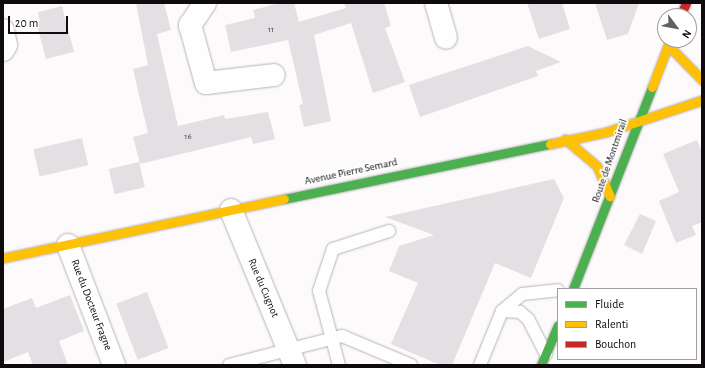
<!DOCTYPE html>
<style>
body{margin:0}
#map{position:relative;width:705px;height:368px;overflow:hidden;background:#fdfafc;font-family:"Alegreya Sans",sans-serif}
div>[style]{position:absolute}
.building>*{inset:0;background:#e3dfe2;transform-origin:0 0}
.roads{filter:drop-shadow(0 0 1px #b7b4b6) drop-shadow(0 0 1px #b7b4b6)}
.lane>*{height:12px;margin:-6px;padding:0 6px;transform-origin:6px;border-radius:6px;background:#fffeff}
.street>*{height:22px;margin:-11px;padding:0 11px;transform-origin:11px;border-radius:11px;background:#fffeff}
.fast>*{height:9px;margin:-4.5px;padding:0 4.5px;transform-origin:4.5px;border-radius:4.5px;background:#4caf50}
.slow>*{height:9px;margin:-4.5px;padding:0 4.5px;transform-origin:4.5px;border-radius:4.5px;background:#ffc107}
.jam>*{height:9px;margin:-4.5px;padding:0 4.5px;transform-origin:4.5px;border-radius:4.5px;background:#c62828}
span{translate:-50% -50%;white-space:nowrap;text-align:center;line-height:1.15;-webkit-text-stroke:3.5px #fff;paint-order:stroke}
.number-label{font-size:9px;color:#464244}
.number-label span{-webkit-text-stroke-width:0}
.street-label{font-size:11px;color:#0e0a0d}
.frame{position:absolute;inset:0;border:4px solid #0e0a0d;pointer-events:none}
.legend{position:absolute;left:557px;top:288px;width:140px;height:72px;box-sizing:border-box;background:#fff;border:1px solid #9f9d9e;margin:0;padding:5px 7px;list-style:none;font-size:12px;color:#0e0a0d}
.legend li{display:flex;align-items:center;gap:8px;height:20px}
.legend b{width:20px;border:1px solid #9f9d9e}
.north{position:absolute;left:657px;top:8px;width:40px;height:40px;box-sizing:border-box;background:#fff;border:1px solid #9f9d9e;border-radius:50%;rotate:122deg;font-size:11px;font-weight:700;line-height:16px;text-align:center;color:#0e0a0d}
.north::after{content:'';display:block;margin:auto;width:14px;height:18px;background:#625e61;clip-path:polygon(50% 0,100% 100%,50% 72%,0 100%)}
.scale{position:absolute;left:8px;top:16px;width:60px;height:18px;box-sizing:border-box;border:2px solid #0e0a0d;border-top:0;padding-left:5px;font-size:12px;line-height:14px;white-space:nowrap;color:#0e0a0d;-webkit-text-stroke:3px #fff;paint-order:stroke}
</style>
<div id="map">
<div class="building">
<i style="clip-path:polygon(136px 3px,164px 3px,171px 30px,157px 34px,178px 126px,224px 115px,225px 119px,268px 112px,275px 139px,253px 144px,251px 137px,140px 164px,133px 137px,148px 133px,133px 69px,148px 65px)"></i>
<i style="clip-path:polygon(280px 3px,294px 3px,299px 22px,346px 8px,344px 3px,384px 3px,391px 26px,385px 28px,405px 82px,373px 93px,351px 23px,314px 35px,331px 121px,304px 127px,299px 105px,303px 104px,288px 40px,231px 52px,225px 25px,255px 18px,253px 10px)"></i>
<i style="clip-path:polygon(527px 3px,562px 3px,570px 29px,539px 39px)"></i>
<i style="clip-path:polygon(595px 3px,639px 3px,628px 34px,607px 40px)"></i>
<i style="clip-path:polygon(62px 6px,74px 52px,46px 59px,36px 22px,40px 21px,38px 12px)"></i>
<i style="clip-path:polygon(528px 46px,561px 62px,536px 71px,538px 76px,420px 117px,409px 85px)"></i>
<i style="left:82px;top:138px;width:28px;height:50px;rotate:77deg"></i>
<i style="clip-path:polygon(697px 140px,702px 152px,702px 222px,692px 226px,696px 235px,676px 243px,659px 201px,679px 192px,663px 154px)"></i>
<i style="left:139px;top:162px;width:26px;height:31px;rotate:77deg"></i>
<i style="clip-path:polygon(554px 179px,564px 198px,531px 278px,495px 263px,452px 365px,440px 365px,391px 344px,418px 283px,389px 271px,399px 246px,434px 235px,385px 217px)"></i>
<i style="clip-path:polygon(640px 214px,656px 221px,642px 254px,624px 245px)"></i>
<i style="left:147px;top:292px;width:60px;height:33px;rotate:69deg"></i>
<i style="clip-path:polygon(70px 295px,84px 331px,59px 341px,68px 365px,33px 365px,28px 352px,3px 362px,3px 309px,32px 298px,36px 308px)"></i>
</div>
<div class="roads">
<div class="lane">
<i style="left:546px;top:354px;width:39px;rotate:-117deg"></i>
<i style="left:528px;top:319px;width:11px;rotate:-139deg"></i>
<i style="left:520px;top:312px;width:18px;rotate:-177deg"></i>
<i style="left:502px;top:311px;width:26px;rotate:-40deg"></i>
<i style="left:522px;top:294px;width:36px;rotate:-6deg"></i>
<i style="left:229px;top:365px;width:117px;rotate:-14.4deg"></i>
<i style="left:342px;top:336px;width:75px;rotate:22.8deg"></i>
<i style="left:339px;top:365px;width:77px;rotate:-105.1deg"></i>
<i style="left:319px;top:291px;width:44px;rotate:-71.6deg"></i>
<i style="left:333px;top:249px;width:59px;rotate:-17.8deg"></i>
<i style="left:480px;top:365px;width:58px;rotate:-67.8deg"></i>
</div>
<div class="street">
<i style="left:205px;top:3px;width:27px;rotate:124deg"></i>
<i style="left:190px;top:25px;width:60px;rotate:74.6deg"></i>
<i style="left:206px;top:83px;width:68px;rotate:-6.7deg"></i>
<i style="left:436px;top:3px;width:36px;rotate:74deg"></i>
<i style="left:3px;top:30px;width:15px;rotate:79deg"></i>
<i style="left:6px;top:45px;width:6px;rotate:121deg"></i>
<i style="left:231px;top:210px;width:168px;rotate:67.6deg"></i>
<i style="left:68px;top:245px;width:129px;rotate:69deg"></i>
</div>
<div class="fast">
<i style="left:284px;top:199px;width:272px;rotate:-11.7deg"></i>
<i style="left:573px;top:289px;width:217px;rotate:-68.6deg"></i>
<i style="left:541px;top:365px;width:43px;rotate:-67deg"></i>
</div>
<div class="slow">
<i style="left:668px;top:45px;width:49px;rotate:45.8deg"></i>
<i style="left:652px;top:87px;width:50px;rotate:-69deg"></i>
<i style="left:565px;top:139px;width:42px;rotate:40.2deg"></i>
<i style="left:597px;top:166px;width:33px;rotate:67deg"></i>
<i style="left:550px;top:144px;width:57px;rotate:-12.1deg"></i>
<i style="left:606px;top:132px;width:101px;rotate:-18.4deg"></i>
<i style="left:3px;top:258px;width:287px;rotate:-11.9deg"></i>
</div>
<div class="jam">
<i style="left:680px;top:16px;width:14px;rotate:-65deg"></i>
</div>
</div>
<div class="number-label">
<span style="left:271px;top:30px">11</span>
<span style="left:188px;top:137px">16</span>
</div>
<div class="street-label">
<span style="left:610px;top:161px;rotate:-71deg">Route de Montmirail</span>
<span style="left:351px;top:172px;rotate:-12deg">Avenue Pierre Semard</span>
<span style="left:263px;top:288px;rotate:67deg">Rue du Cugnot</span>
<span style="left:91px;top:305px;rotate:69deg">Rue du Docteur Fragne</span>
</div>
<div class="frame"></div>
<ul class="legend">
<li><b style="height:5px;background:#4caf50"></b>Fluide</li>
<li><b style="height:5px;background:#ffc107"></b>Ralenti</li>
<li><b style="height:5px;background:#c62828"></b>Bouchon</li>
</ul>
<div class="north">N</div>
<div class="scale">20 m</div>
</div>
